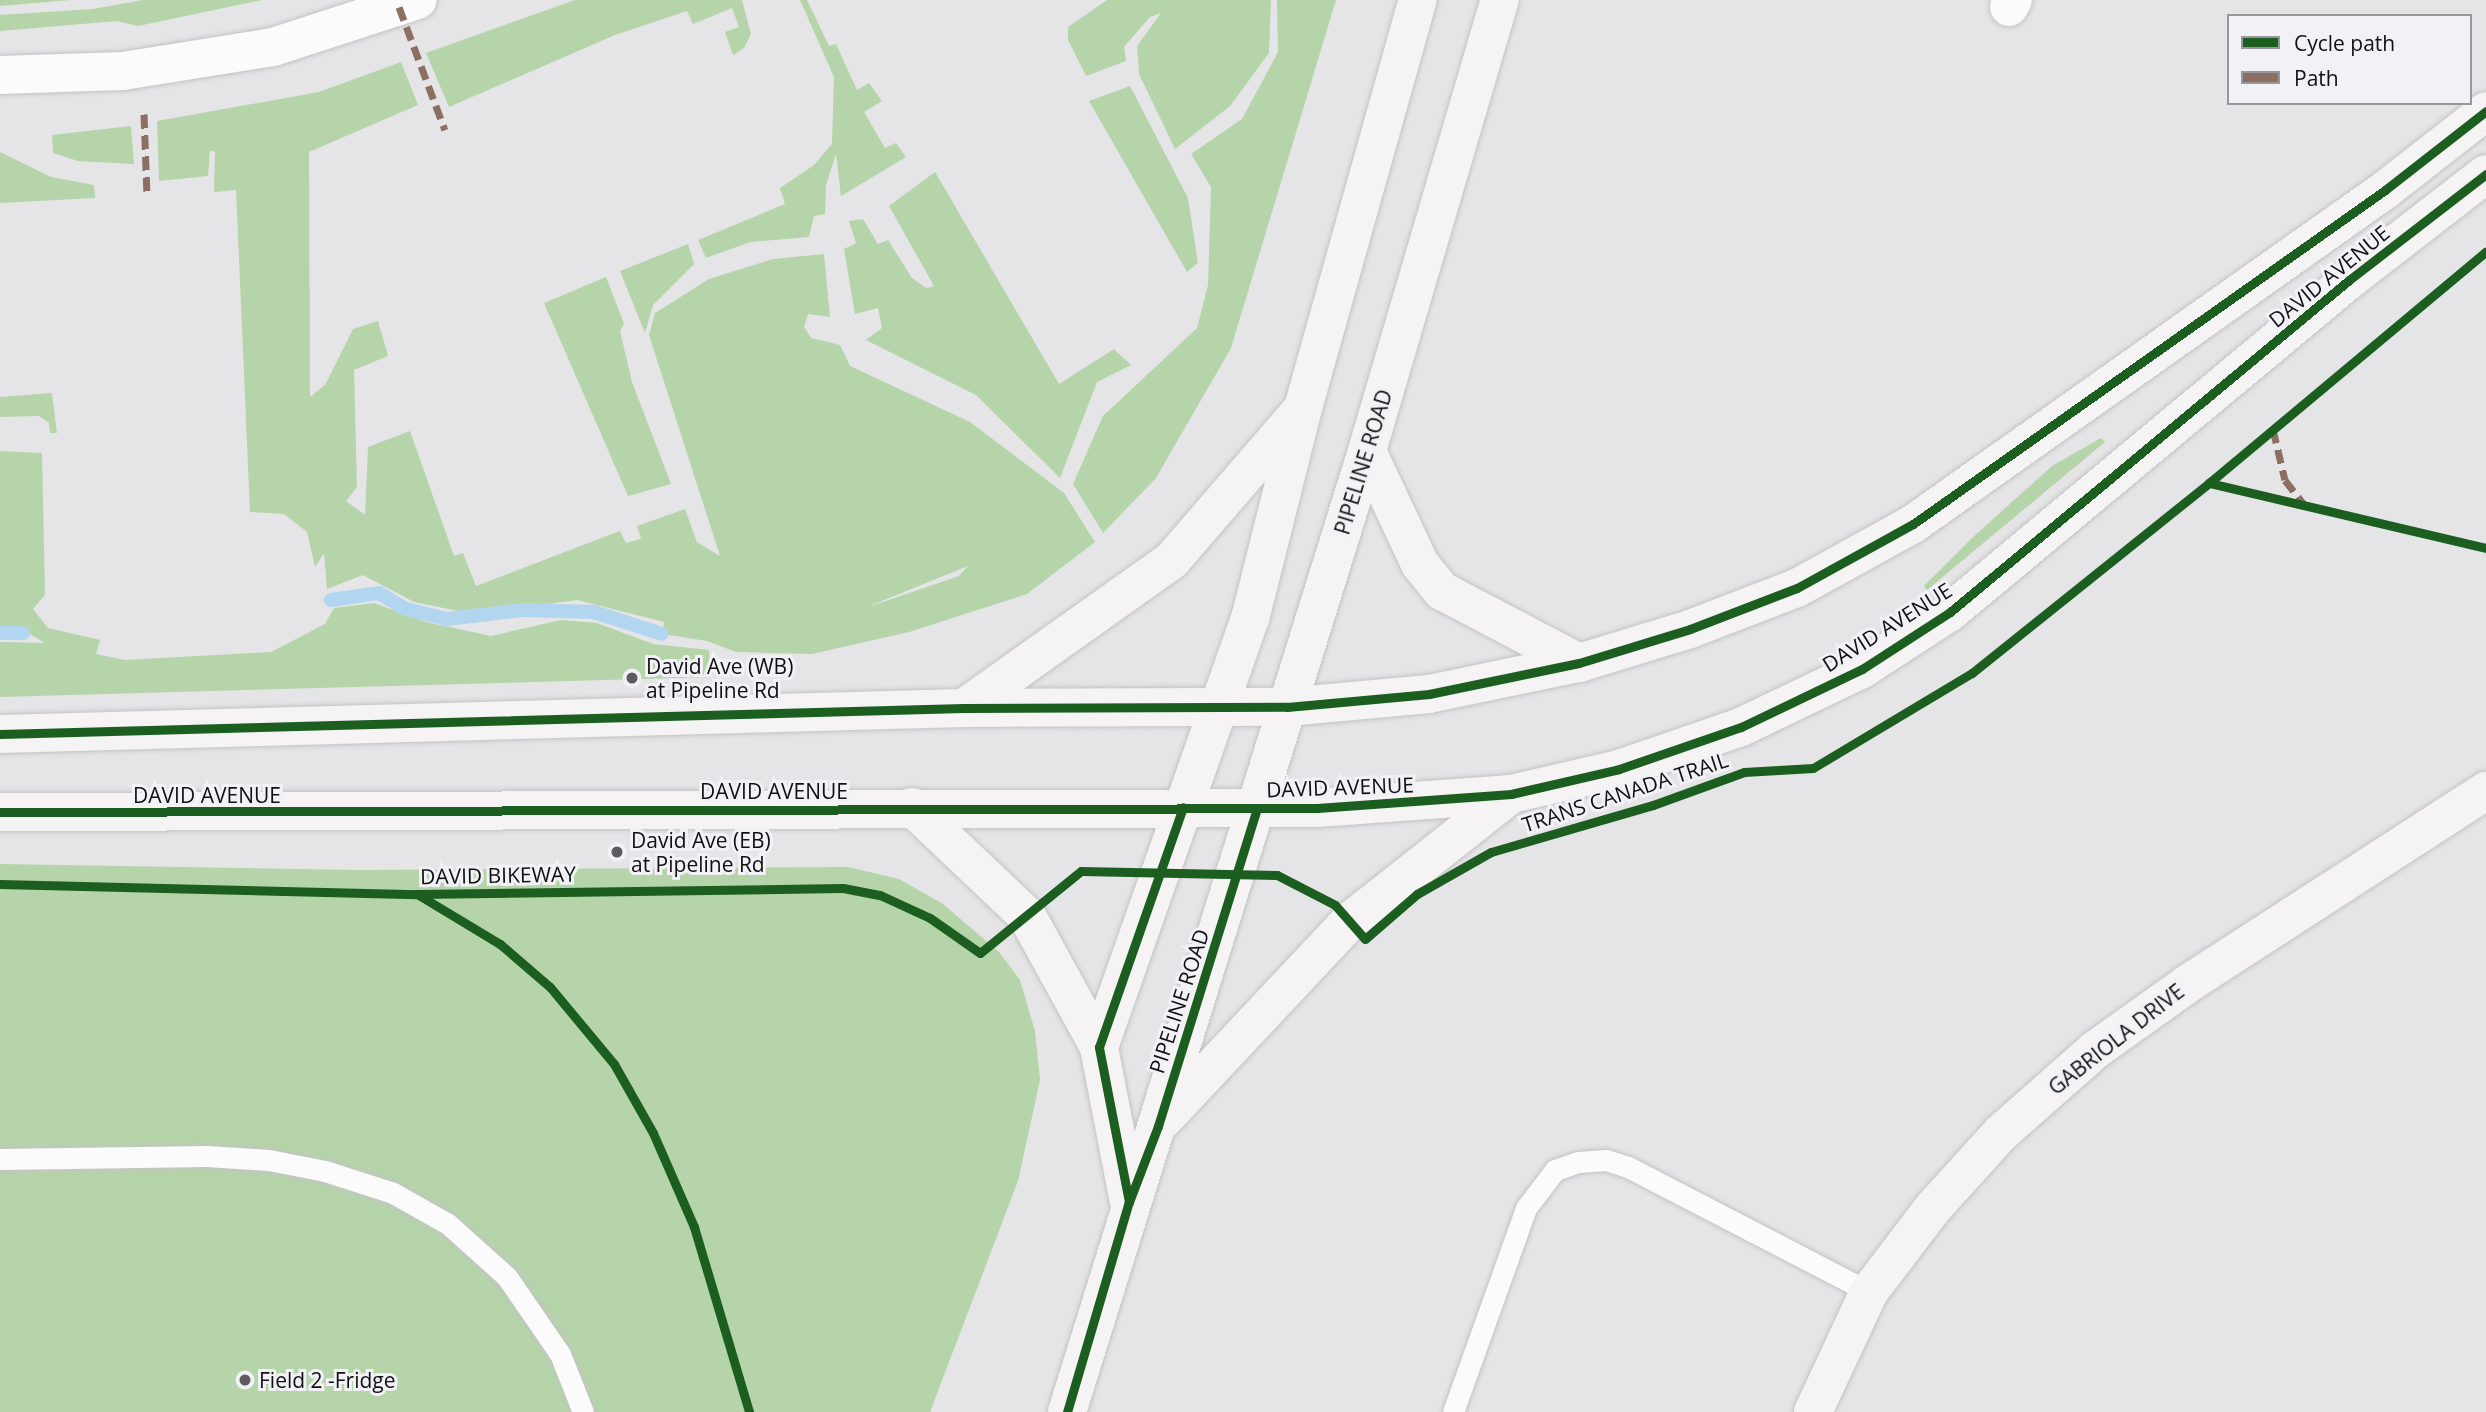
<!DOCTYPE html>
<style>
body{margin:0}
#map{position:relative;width:2486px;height:1412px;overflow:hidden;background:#e5e5e7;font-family:"Open Sans",sans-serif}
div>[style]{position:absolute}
.green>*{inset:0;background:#b5d4aa}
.stream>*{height:14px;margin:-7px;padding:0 7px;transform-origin:7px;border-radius:7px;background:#b3d6f0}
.roads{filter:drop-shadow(0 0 2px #c3c3c5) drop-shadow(0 0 2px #c3c3c5)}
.lane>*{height:21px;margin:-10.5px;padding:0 10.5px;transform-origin:10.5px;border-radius:10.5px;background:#fbfbfb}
.street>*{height:38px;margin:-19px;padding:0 19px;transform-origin:19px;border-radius:19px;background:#fbfbfb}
.secondary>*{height:38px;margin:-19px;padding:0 19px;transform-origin:19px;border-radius:19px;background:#f5f3f4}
.quiet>*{height:7px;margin-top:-3.5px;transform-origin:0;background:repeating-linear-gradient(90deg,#8d6e63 0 14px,transparent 0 21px)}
.cycleway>*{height:9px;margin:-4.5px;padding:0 4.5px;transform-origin:4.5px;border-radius:4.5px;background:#1b5e20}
.dots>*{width:19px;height:19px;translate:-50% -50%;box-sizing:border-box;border:4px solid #f2f2f6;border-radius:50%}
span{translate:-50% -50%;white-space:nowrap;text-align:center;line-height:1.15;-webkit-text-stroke:6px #f2f2f6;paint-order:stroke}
.street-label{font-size:21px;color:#111113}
.poi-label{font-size:21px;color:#111113}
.left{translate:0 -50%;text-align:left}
.legend{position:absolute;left:2227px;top:14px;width:245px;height:91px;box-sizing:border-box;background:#f2f2f6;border:2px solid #98989b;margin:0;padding:9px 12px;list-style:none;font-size:21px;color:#111113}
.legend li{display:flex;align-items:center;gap:14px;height:35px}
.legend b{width:35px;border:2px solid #98989b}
</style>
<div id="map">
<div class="green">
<i style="clip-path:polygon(0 0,71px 0,0 6px)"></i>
<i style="clip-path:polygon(143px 0,262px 0,138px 26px,117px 21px,0 31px,0 15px,93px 9px)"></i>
<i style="clip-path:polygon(575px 0,742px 0,751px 34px,744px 48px,733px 55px,725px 32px,739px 27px,732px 8px,693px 24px,687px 11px,615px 35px,449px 107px,426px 53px)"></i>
<i style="clip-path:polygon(800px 0,807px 0,829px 46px,836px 44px,857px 90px,869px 83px,882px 101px,864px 112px,885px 148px,896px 143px,906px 157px,841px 196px,836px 154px,826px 185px,825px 214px,814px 216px,809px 237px,750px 242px,706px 258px,698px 240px,785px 204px,780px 188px,814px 165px,832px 144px,834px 77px)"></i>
<i style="clip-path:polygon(1107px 0,1271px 0,1269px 53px,1230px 106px,1175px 149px,1139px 74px,1137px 46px,1161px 13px,1150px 17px,1124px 47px,1126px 61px,1086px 76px,1068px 40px,1068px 27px)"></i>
<i style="clip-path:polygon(1277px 0,1336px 0,1231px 348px,1156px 478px,1103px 533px,1073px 484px,1103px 416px,1197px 328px,1208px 285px,1211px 187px,1191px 154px,1242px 119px,1278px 52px)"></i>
<i style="clip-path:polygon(evenodd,401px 62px,418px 105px,309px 152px,310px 397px,325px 385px,353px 329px,378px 321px,388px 356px,354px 370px,357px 487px,346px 501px,365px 515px,368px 447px,410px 431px,454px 556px,463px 553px,476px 586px,620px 531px,626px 543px,641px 539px,637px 526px,685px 509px,697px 542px,720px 556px,649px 335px,655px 313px,709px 279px,773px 259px,824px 254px,830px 317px,808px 314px,804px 327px,811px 338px,840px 345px,850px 366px,970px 422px,1064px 493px,1095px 542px,1027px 594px,909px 632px,812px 654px,736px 652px,707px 641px,662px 634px,664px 622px,577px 600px,473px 614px,414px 602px,363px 575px,327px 589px,324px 553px,315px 567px,307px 532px,284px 514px,250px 512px,236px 190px,214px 192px,215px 152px,210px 150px,208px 176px,159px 181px,157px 121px,319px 92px,401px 62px,968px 566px,959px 576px,871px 606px,872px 605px,968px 566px)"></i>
<i style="clip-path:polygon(1130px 86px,1188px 198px,1198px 263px,1187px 272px,1089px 101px)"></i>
<i style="clip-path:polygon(131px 126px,134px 164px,78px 161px,53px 153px,52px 135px)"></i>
<i style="clip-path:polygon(0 152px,51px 177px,94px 185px,95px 198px,0 203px)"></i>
<i style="clip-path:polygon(935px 172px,1059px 384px,1114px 349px,1131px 365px,1097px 382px,1060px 478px,976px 395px,866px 340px,882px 328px,878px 308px,855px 314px,844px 249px,856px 243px,849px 221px,863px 219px,878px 244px,888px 240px,912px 278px,926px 288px,934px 286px,889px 206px)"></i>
<i style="clip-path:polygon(688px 244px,694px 264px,653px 305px,645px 333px,620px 271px)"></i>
<i style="clip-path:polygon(606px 277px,624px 324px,620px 331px,632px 382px,671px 484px,628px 496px,544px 303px)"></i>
<i style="clip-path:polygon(52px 393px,57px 433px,50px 433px,49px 423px,39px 416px,0 417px,0 397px)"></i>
<i style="clip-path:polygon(2101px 438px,2105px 442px,1927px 590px,1924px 586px,1973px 537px,2052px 466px)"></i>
<i style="clip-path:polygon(0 451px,42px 453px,45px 595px,33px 609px,48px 628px,100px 640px,96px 654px,125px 660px,271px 652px,325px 624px,334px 608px,374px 603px,426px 622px,491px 636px,561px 620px,597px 623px,653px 644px,709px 650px,711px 677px,0 697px,0 642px,45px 643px,23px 630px,0 628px)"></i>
<i style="clip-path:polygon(0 864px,360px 870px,848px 867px,899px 879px,943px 904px,999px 952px,1020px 980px,1035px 1031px,1040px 1080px,1018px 1181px,930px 1412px,0 1412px)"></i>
</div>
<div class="stream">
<i style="left:331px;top:600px;width:49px;rotate:-8.3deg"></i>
<i style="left:379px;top:593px;width:31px;rotate:31deg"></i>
<i style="left:406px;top:609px;width:42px;rotate:13.7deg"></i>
<i style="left:447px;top:619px;width:76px;rotate:-6.8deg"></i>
<i style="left:522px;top:610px;width:72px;rotate:1.6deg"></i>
<i style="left:594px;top:612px;width:71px;rotate:17.9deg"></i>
<i style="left:0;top:633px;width:23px"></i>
</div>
<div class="roads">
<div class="lane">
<i style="left:0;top:1159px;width:207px;rotate:-0.8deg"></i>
<i style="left:207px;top:1156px;width:62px;rotate:3.7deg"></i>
<i style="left:269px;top:1160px;width:57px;rotate:11.1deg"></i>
<i style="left:325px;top:1171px;width:71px;rotate:17.9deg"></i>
<i style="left:393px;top:1193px;width:63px;rotate:29.4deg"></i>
<i style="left:448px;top:1224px;width:79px;rotate:41.9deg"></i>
<i style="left:507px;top:1277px;width:93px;rotate:55.5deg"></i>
<i style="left:560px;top:1354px;width:62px;rotate:68.4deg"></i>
<i style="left:1453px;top:1412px;width:217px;rotate:-70.3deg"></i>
<i style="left:1526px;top:1208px;width:48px;rotate:-52.7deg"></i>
<i style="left:1555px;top:1170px;width:24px;rotate:-19deg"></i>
<i style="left:1578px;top:1162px;width:28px;rotate:-4deg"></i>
<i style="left:1606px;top:1160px;width:23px;rotate:18deg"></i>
<i style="left:1628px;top:1167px;width:271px;rotate:27.4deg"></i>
</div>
<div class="street">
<i style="left:2009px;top:7px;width:8px;rotate:-60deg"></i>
<i style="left:0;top:75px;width:123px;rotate:-1.9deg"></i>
<i style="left:123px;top:71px;width:152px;rotate:-9.1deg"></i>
<i style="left:273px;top:47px;width:152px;rotate:-18deg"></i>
</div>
<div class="secondary">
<i style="left:1367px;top:451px;width:125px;rotate:64.9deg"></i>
<i style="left:1420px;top:564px;width:35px;rotate:51deg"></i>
<i style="left:1442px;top:591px;width:155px;rotate:27.7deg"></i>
<i style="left:964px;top:708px;width:255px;rotate:-35.4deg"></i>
<i style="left:1172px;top:560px;width:194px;rotate:-49.2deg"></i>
<i style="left:0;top:734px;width:964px;rotate:-1.54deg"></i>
<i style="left:964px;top:708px;width:323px;rotate:-0.2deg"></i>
<i style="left:1287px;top:707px;width:143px;rotate:-5.2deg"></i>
<i style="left:1429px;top:694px;width:153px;rotate:-11.7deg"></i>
<i style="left:1579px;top:663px;width:116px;rotate:-17deg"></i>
<i style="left:1690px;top:629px;width:115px;rotate:-21deg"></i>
<i style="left:1797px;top:588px;width:132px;rotate:-28.9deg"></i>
<i style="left:1913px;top:524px;width:578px;rotate:-35.28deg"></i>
<i style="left:2385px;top:190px;width:128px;rotate:-38deg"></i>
<i style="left:912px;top:807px;width:158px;rotate:43.5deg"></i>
<i style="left:1027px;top:916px;width:149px;rotate:61.2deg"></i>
<i style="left:0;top:812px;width:1317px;rotate:-0.17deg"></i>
<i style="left:1317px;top:808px;width:195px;rotate:-4.1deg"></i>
<i style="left:1511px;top:794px;width:111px;rotate:-13deg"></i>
<i style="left:1619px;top:769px;width:129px;rotate:-19deg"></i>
<i style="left:1741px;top:727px;width:134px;rotate:-25.6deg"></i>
<i style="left:1862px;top:669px;width:105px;rotate:-32.9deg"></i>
<i style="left:1950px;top:612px;width:519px;rotate:-39.76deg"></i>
<i style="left:2349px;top:280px;width:173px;rotate:-37.7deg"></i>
<i style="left:1164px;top:1119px;width:270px;rotate:-46.8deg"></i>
<i style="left:1349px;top:922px;width:206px;rotate:-38.3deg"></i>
<i style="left:1129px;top:1202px;width:158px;rotate:-101deg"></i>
<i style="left:1099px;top:1047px;width:454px;rotate:-70.6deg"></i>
<i style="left:1250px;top:619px;width:218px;rotate:-75.9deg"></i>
<i style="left:1303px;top:408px;width:424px;rotate:-74.3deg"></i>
<i style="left:1067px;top:1412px;width:1007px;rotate:-72.66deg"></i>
<i style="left:1367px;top:451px;width:470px;rotate:-73.6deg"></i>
<i style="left:1813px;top:1412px;width:132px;rotate:-65deg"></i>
<i style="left:1869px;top:1292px;width:104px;rotate:-52.8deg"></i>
<i style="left:1932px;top:1209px;width:103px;rotate:-47.8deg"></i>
<i style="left:2001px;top:1133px;width:125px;rotate:-41.4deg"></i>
<i style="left:2095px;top:1050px;width:115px;rotate:-35.5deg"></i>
<i style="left:2189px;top:983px;width:354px;rotate:-32.9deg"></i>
</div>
</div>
<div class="quiet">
<i style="left:399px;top:7px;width:131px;rotate:69.5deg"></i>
<i style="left:144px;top:114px;width:82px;rotate:87.9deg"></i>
<i style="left:2273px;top:429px;width:52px;rotate:76.8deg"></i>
<i style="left:2285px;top:480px;width:33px;rotate:52deg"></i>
</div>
<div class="cycleway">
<i style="left:2209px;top:483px;width:285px;rotate:13.2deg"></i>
<i style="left:0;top:734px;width:964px;rotate:-1.54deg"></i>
<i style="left:964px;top:708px;width:323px;rotate:-0.2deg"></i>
<i style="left:1287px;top:707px;width:143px;rotate:-5.2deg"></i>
<i style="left:1429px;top:694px;width:153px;rotate:-11.7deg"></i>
<i style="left:1579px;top:663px;width:116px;rotate:-17deg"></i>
<i style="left:1690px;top:629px;width:115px;rotate:-21deg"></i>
<i style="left:1797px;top:588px;width:132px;rotate:-28.9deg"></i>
<i style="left:1913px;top:524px;width:578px;rotate:-35.28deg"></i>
<i style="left:2385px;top:190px;width:128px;rotate:-38deg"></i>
<i style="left:0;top:812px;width:1317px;rotate:-0.17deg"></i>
<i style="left:1317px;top:808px;width:195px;rotate:-4.1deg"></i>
<i style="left:1511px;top:794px;width:111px;rotate:-13deg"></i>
<i style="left:1619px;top:769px;width:129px;rotate:-19deg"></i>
<i style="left:1741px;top:727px;width:134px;rotate:-25.6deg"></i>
<i style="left:1862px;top:669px;width:105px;rotate:-32.9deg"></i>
<i style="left:1950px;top:612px;width:519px;rotate:-39.76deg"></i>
<i style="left:2349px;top:280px;width:173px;rotate:-37.7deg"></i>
<i style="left:0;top:884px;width:417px;rotate:1.4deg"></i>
<i style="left:417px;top:894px;width:426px;rotate:-0.8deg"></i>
<i style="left:843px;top:888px;width:38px;rotate:11deg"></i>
<i style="left:880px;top:895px;width:55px;rotate:24.7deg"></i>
<i style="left:930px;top:918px;width:61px;rotate:35deg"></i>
<i style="left:980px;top:953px;width:130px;rotate:-39.1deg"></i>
<i style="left:1081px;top:871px;width:196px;rotate:1.2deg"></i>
<i style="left:1277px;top:875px;width:65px;rotate:27.3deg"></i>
<i style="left:1335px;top:905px;width:45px;rotate:48.6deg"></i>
<i style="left:1365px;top:939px;width:69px;rotate:-40.9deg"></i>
<i style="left:1417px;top:894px;width:85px;rotate:-29.6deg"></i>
<i style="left:1491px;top:852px;width:169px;rotate:-16.2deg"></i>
<i style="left:1653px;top:805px;width:97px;rotate:-19.9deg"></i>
<i style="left:1744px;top:772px;width:69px;rotate:-3.3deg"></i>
<i style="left:1813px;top:768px;width:185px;rotate:-30.9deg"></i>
<i style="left:1972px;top:673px;width:304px;rotate:-38.7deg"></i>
<i style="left:2209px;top:483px;width:361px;rotate:-39.9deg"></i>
<i style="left:417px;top:894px;width:97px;rotate:31.1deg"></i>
<i style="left:500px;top:944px;width:66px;rotate:40.7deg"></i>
<i style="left:550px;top:987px;width:100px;rotate:50.3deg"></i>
<i style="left:614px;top:1064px;width:79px;rotate:60.5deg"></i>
<i style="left:653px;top:1133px;width:103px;rotate:66.4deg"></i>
<i style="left:694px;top:1227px;width:193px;rotate:73.4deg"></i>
<i style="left:1129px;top:1202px;width:158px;rotate:-101deg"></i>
<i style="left:1099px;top:1047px;width:254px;rotate:-70.7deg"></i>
<i style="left:1067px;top:1412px;width:219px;rotate:-73.6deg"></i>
<i style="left:1129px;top:1202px;width:81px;rotate:-69.1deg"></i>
<i style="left:1158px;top:1126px;width:333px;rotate:-72.7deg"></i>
</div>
<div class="dots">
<i style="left:632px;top:678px;background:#5b5b5d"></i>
<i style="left:617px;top:852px;background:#5b5b5d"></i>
<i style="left:245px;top:1380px;background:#5b5b5d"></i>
</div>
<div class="street-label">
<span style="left:2329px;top:276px;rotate:-39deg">DAVID AVENUE</span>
<span style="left:1363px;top:462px;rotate:-73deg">PIPELINE ROAD</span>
<span style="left:1887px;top:627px;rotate:-32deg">DAVID AVENUE</span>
<span style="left:1340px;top:787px;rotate:-2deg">DAVID AVENUE</span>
<span style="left:774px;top:791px">DAVID AVENUE</span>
<span style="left:1625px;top:792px;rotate:-18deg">TRANS CANADA TRAIL</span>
<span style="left:207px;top:795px">DAVID AVENUE</span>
<span style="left:498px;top:875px;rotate:-1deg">DAVID BIKEWAY</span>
<span style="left:1179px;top:1001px;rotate:-72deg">PIPELINE ROAD</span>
<span style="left:2116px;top:1039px;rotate:-38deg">GABRIOLA DRIVE</span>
</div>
<div class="poi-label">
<span class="left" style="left:646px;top:678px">David Ave (WB)<br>at Pipeline Rd</span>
<span class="left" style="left:631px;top:852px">David Ave (EB)<br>at Pipeline Rd</span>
<span class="left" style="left:259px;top:1380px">Field 2 -Fridge</span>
</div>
<ul class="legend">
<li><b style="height:9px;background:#1b5e20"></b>Cycle path</li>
<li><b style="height:9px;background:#8d6e63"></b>Path</li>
</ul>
</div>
